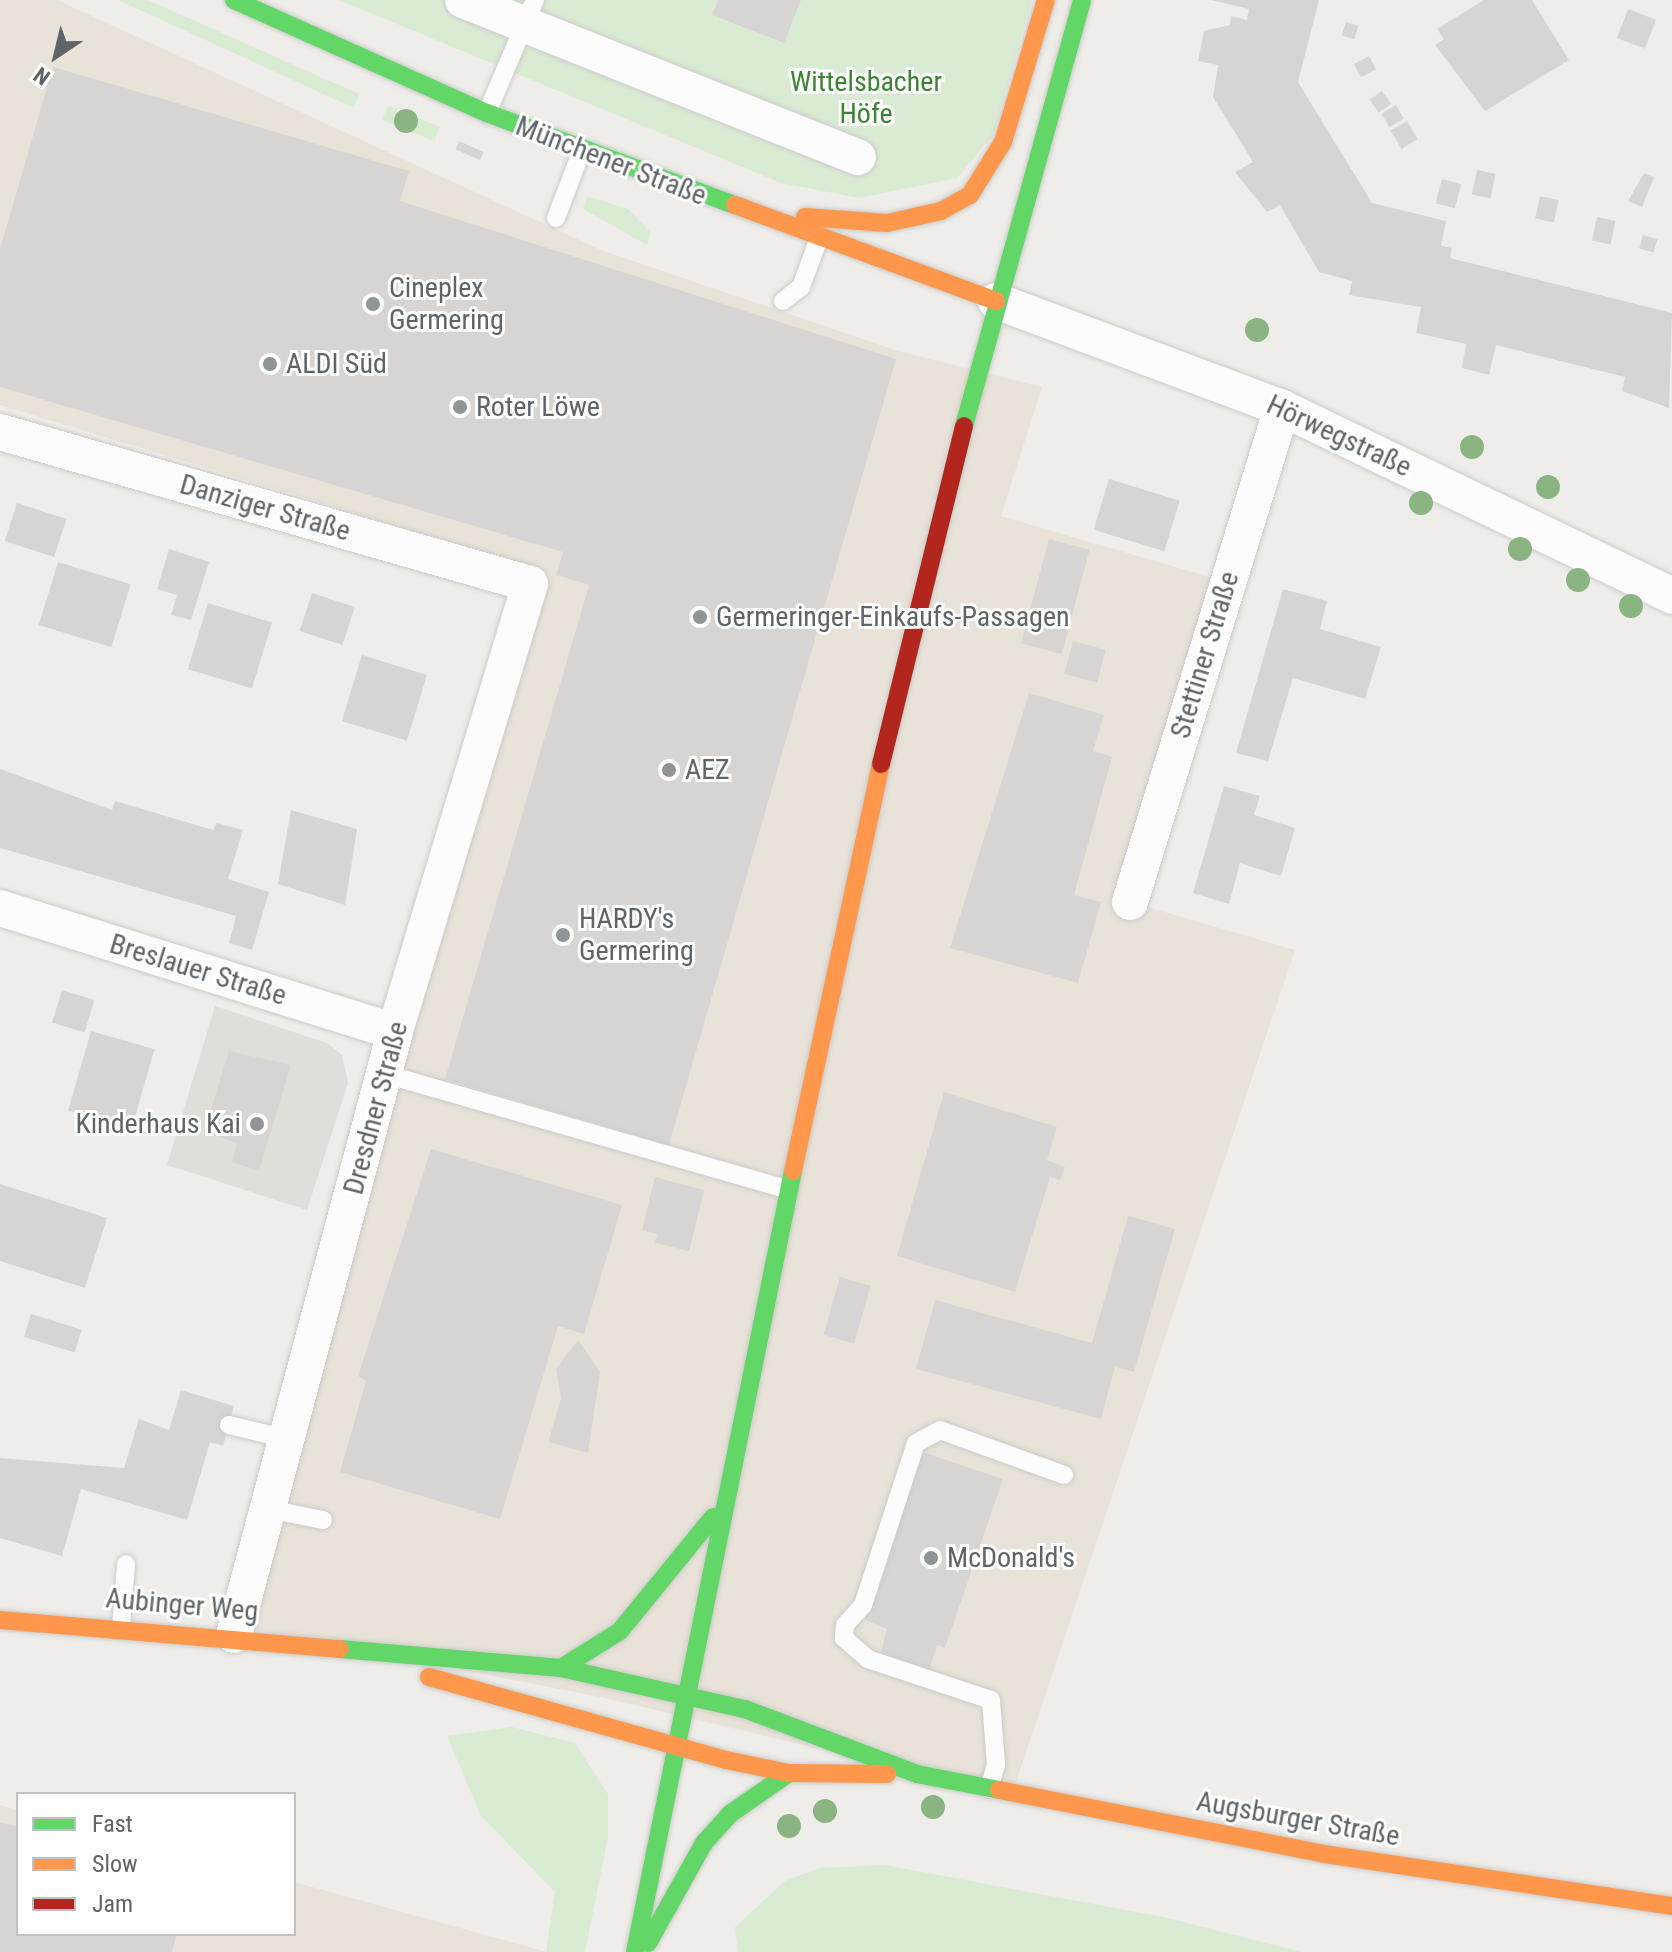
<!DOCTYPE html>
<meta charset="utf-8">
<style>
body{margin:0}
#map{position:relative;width:1672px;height:1952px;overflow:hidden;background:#efede9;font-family:"Roboto Condensed",sans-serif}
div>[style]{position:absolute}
.commercial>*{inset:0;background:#e9e2d8}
.education>*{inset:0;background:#e1ddd9}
.green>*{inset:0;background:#daebd4;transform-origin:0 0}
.building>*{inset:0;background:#d7d5d3;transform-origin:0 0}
.roads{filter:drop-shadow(0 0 2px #cacbca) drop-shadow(0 0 2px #cacbca)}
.lane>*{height:18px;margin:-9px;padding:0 9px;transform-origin:9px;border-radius:9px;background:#fdfcfc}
.street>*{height:36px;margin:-18px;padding:0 18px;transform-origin:18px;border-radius:18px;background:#fdfcfc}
.fast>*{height:18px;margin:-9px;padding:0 9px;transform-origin:9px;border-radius:9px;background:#63d668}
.slow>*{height:18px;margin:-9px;padding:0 9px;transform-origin:9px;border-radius:9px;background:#ff974d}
.jam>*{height:18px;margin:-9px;padding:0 9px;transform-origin:9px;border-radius:9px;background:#b3261e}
.trees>*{width:24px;height:24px;margin:-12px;border-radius:50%;background:#8bb483}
.dots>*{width:22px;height:22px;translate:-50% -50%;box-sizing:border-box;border:4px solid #fff;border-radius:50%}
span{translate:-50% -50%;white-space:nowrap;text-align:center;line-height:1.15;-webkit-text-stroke:6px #fff;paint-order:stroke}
.park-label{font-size:28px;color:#398630}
.street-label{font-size:28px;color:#5e6468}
.poi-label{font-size:28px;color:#5e6468}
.left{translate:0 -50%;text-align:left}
.right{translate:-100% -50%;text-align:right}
.legend{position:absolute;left:16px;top:1792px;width:280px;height:144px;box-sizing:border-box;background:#fff;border:2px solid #bfc1c3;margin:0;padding:10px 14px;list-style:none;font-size:24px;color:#5e6468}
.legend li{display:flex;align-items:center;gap:16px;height:40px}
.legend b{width:40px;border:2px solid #bfc1c3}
.north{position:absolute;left:16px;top:16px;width:80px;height:80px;-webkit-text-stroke:6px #fff;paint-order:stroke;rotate:215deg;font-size:22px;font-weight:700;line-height:32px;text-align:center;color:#5e6468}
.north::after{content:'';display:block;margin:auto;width:28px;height:36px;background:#5e6468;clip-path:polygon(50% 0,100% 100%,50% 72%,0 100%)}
</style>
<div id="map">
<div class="commercial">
<i style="clip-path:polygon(0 0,57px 0,601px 250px,898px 351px,1042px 387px,1001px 516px,1227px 582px,1130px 902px,1295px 950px,1012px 1794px,600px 1697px,239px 1626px,545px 571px,0 405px)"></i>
<i style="clip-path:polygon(0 1805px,18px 1810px,18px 1934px,294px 1934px,294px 1882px,547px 1952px,0 1952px)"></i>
</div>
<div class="education">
<i style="clip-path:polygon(215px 1006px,327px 1043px,342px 1055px,348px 1083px,307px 1210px,167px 1165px)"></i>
</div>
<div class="green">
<i style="clip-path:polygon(118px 0,148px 0,359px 94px,354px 108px)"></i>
<i style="clip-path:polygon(339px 0,718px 0,712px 15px,783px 43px,801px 0,1032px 0,993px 135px,957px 178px,859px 198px,781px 183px)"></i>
<i style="left:388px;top:106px;width:56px;height:15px;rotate:22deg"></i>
<i style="clip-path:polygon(587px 196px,628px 209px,651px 233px,647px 245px,583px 209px)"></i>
<i style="clip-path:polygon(512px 1727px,575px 1743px,608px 1794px,608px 1837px,585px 1952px,546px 1952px,555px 1892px,481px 1816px,447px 1736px)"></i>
<i style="clip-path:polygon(885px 1865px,1163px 1917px,1302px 1952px,738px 1952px,735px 1927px,785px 1881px,819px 1868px)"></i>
</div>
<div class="building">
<i style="clip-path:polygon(718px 0,801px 0,784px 43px,712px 15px)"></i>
<i style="clip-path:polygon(1211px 0,1319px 0,1298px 82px,1372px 203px,1446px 221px,1441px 246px,1452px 248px,1450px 258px,1672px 313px,1669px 408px,1622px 391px,1625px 377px,1496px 345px,1489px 375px,1462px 368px,1466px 344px,1416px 333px,1421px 307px,1349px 295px,1352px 281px,1319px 272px,1280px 205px,1267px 212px,1235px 172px,1253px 162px,1213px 97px,1218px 65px,1198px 61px,1204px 31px,1230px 25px,1231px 16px,1247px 20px,1249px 9px)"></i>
<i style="clip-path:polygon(1484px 0,1532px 0,1569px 60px,1485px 111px,1435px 45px,1444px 39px,1437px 29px)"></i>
<i style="left:1628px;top:9px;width:30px;height:31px;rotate:21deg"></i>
<i style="left:1346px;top:22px;width:13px;height:14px;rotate:18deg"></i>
<i style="left:1369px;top:56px;width:15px;height:17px;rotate:62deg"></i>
<i style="clip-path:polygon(53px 67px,409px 171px,400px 201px,896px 359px,669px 1145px,445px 1079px,589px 585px,556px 575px,563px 552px,0 387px,0 249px)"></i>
<i style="left:1382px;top:91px;width:16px;height:15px;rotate:55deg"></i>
<i style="left:1396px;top:105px;width:16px;height:17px;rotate:60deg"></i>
<i style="left:1407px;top:121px;width:21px;height:19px;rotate:59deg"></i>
<i style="left:459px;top:141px;width:27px;height:9px;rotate:24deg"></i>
<i style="left:1477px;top:170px;width:19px;height:25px;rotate:12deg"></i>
<i style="clip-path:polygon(1644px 173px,1654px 177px,1642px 207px,1628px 201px)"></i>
<i style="left:1442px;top:179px;width:20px;height:25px;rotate:15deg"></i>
<i style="left:1540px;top:196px;width:19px;height:23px;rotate:12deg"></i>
<i style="left:1597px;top:217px;width:19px;height:24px;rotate:12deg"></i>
<i style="left:1643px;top:235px;width:15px;height:14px;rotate:16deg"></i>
<i style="left:1109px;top:479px;width:74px;height:53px;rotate:17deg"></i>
<i style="left:17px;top:503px;width:52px;height:40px;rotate:18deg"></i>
<i style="left:1049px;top:539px;width:42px;height:108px;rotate:15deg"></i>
<i style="clip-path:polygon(169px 549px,209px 562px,191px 620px,171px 615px,177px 595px,157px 589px)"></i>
<i style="left:58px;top:562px;width:76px;height:66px;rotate:17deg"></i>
<i style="clip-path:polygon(1283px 589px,1327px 601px,1320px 629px,1381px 647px,1365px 699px,1293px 678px,1268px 761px,1236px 753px)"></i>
<i style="left:312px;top:593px;width:45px;height:40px;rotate:18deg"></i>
<i style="left:208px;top:603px;width:67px;height:69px;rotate:17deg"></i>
<i style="left:1073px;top:641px;width:34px;height:34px;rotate:15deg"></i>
<i style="left:362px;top:655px;width:68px;height:69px;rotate:17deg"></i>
<i style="clip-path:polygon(1029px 693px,1104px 715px,1093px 751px,1112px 757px,1074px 895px,1101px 902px,1078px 983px,950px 948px)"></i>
<i style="clip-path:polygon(0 769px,112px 810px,115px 801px,213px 830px,217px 823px,243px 830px,228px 879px,269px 892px,252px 950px,229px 943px,236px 916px,0 848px)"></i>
<i style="clip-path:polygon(1224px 786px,1260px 796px,1254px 815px,1295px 828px,1281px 876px,1240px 863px,1229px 904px,1193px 893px)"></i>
<i style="clip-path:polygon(291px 810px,357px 829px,345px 905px,278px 884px)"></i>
<i style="left:62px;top:990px;width:34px;height:34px;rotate:17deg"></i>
<i style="left:91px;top:1031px;width:66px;height:83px;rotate:16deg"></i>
<i style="clip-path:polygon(229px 1051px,291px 1065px,259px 1171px,232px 1162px,237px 1143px,204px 1132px)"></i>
<i style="clip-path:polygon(944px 1092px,1057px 1127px,1047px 1160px,1065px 1167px,1060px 1180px,1050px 1177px,1015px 1292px,897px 1256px)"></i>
<i style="clip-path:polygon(431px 1149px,622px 1205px,584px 1334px,558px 1326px,500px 1519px,340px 1472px,366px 1381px,358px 1376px)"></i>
<i style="clip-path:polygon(655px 1177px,704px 1190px,689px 1251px,655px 1243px,657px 1234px,642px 1230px)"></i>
<i style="clip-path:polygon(0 1184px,107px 1218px,85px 1288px,0 1261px)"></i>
<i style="clip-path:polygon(1128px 1216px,1175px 1229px,1134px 1372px,1115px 1367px,1101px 1419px,916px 1369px,935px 1300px,1092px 1343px)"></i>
<i style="left:840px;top:1277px;width:32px;height:60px;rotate:16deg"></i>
<i style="left:31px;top:1314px;width:53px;height:24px;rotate:17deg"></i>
<i style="clip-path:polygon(578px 1340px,600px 1372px,588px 1453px,548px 1442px,561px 1398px,556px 1369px)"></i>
<i style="clip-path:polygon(181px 1390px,234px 1406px,223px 1446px,210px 1442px,187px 1520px,81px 1489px,62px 1556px,0 1538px,0 1458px,124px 1468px,139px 1419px,169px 1430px)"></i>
<i style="clip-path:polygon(923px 1452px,1003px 1479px,945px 1648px,937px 1645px,929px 1670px,881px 1652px,887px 1629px,865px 1620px)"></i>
<i style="clip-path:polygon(0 1822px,18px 1827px,18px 1934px,177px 1934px,172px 1952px,0 1952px)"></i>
</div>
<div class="roads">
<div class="lane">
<i style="left:487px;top:113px;width:123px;rotate:-67deg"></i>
<i style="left:556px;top:218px;width:73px;rotate:-69.1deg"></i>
<i style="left:783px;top:301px;width:23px;rotate:-38deg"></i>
<i style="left:801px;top:287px;width:52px;rotate:-69.8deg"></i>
<i style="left:385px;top:1074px;width:420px;rotate:16deg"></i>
<i style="left:229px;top:1425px;width:60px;rotate:13.6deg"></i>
<i style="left:268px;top:1509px;width:56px;rotate:11.3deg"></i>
<i style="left:121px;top:1628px;width:64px;rotate:-85.5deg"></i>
<i style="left:989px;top:1789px;width:26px;rotate:-74deg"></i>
<i style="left:996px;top:1764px;width:64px;rotate:-94.5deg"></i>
<i style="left:991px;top:1700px;width:130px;rotate:-161.6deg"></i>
<i style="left:868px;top:1659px;width:32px;rotate:-139deg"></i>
<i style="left:844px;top:1638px;width:13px;rotate:-86deg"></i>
<i style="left:845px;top:1625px;width:27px;rotate:-48deg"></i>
<i style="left:863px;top:1605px;width:170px;rotate:-71.9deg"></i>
<i style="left:916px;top:1443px;width:27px;rotate:-28deg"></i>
<i style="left:940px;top:1430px;width:132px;rotate:19.9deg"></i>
</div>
<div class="street">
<i style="left:463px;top:0;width:425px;rotate:21.7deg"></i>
<i style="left:996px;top:301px;width:305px;rotate:20.5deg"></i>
<i style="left:1282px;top:408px;width:433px;rotate:25.7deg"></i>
<i style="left:0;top:432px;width:551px;rotate:16deg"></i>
<i style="left:530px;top:584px;width:468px;rotate:106.8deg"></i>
<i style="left:395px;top:1032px;width:624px;rotate:104.95deg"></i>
<i style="left:1130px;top:902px;width:517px;rotate:-72.9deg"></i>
<i style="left:0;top:908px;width:414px;rotate:17.4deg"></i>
</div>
<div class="fast">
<i style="left:234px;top:0;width:277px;rotate:24.1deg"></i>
<i style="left:487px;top:113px;width:265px;rotate:20.4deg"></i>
<i style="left:964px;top:426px;width:442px;rotate:-74.5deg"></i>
<i style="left:340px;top:1649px;width:222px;rotate:4.9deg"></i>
<i style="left:561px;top:1668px;width:189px;rotate:12.6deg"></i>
<i style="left:745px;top:1709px;width:184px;rotate:20.7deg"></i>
<i style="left:917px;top:1774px;width:84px;rotate:11deg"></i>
<i style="left:561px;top:1668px;width:70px;rotate:-32.1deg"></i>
<i style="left:620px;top:1631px;width:147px;rotate:-50.8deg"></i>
<i style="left:648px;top:1943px;width:115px;rotate:-60.8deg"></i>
<i style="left:704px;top:1843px;width:39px;rotate:-48deg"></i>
<i style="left:730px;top:1814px;width:72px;rotate:-34.8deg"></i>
<i style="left:635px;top:1952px;width:797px;rotate:-78.56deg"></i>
</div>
<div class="slow">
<i style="left:735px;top:205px;width:278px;rotate:20.2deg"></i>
<i style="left:805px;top:217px;width:82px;rotate:4.2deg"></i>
<i style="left:887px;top:223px;width:55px;rotate:-12.5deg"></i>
<i style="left:941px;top:211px;width:33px;rotate:-29deg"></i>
<i style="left:970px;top:195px;width:62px;rotate:-58.1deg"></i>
<i style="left:1003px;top:142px;width:148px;rotate:-73.2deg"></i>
<i style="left:793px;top:1171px;width:416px;rotate:-77.8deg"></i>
<i style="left:0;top:1620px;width:341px;rotate:4.9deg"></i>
<i style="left:429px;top:1677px;width:308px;rotate:15.6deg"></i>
<i style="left:726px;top:1760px;width:64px;rotate:11.7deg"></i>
<i style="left:789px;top:1773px;width:98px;rotate:0.6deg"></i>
<i style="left:999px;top:1790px;width:331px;rotate:11.1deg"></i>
<i style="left:1324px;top:1854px;width:352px;rotate:8.5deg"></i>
</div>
<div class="jam">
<i style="left:881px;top:764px;width:348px;rotate:-76.2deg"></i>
</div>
</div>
<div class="trees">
<i style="left:406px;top:121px"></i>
<i style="left:1257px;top:330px"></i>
<i style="left:1472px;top:447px"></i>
<i style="left:1548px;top:487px"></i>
<i style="left:1421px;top:503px"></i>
<i style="left:1520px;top:549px"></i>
<i style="left:1578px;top:580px"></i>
<i style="left:1631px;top:606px"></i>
<i style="left:933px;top:1807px"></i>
<i style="left:825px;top:1811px"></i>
<i style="left:789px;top:1826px"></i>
</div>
<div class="dots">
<i style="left:373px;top:304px;background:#919495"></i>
<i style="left:270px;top:364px;background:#919495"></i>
<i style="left:460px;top:407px;background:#919495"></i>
<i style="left:700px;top:617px;background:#919495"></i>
<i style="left:669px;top:770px;background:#919495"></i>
<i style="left:563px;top:935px;background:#919495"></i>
<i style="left:257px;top:1124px;background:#919495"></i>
<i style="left:931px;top:1558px;background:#919495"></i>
</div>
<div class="park-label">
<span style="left:866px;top:98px">Wittelsbacher<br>Höfe</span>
</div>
<div class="street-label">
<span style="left:611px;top:161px;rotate:21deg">Münchener Straße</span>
<span style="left:1339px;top:436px;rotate:25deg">Hörwegstraße</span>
<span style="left:265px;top:508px;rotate:16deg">Danziger Straße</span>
<span style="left:1205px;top:655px;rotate:-73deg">Stettiner Straße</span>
<span style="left:198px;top:970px;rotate:17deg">Breslauer Straße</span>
<span style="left:376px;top:1108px;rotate:-75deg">Dresdner Straße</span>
<span style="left:182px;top:1605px;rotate:5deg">Aubinger Weg</span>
<span style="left:1298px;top:1819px;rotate:10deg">Augsburger Straße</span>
</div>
<div class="poi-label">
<span class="left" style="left:389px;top:304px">Cineplex<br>Germering</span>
<span class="left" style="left:286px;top:364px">ALDI Süd</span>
<span class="left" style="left:476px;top:407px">Roter Löwe</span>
<span class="left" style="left:716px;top:617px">Germeringer-Einkaufs-Passagen</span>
<span class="left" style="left:685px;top:770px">AEZ</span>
<span class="left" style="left:579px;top:935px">HARDY's<br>Germering</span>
<span class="right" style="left:241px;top:1124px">Kinderhaus Kai</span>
<span class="left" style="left:947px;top:1558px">McDonald's</span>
</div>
<ul class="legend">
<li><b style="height:10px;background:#63d668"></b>Fast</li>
<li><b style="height:10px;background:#ff974d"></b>Slow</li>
<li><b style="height:10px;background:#b3261e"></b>Jam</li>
</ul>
<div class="north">N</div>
</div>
